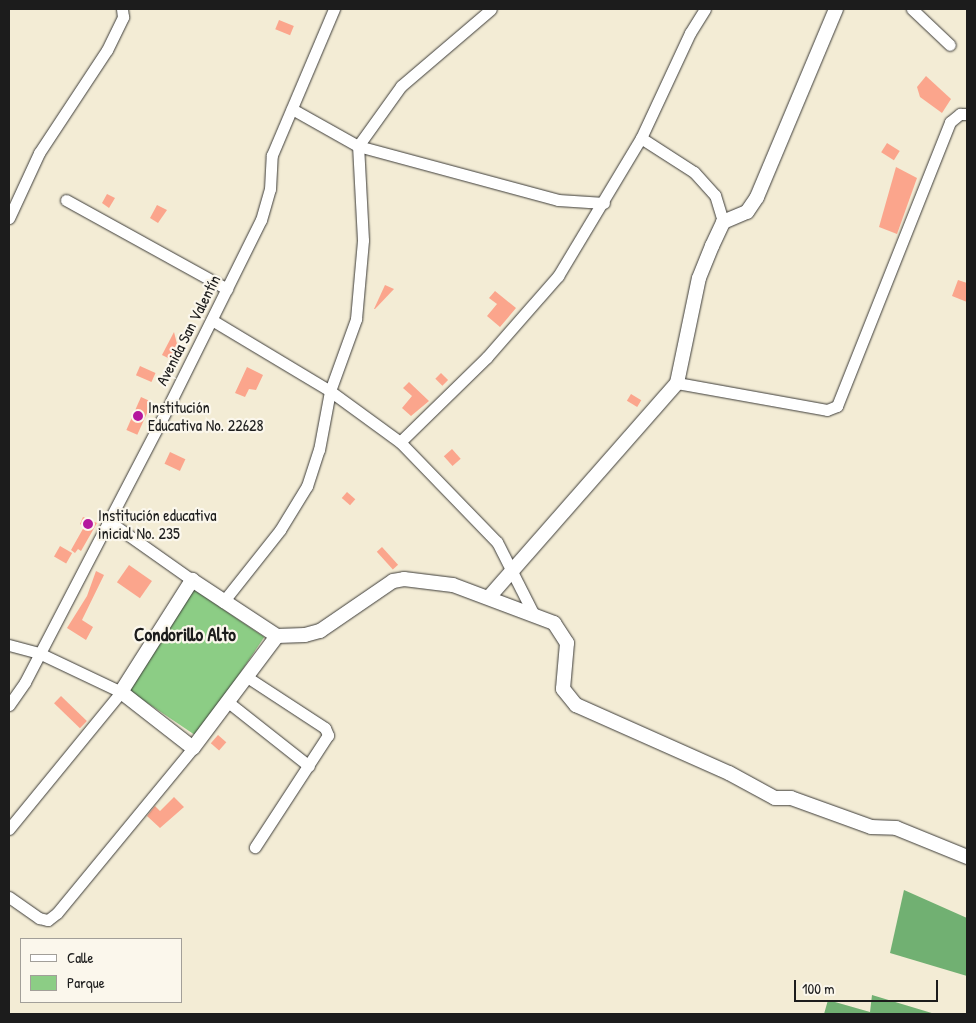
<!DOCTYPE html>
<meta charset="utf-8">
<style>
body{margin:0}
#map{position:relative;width:976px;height:1023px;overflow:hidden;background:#f3ecd5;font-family:"Patrick Hand",sans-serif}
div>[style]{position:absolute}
.green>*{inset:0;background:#8ccd85;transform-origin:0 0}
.forest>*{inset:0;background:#71b072}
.building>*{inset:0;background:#fba58c;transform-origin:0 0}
.roads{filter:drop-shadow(0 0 1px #3c3b38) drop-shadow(0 0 1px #3c3b38)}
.minor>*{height:11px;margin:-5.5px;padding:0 5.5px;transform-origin:5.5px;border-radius:5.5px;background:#fff}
.tertiary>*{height:14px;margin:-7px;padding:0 7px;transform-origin:7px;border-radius:7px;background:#fff}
.dots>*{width:14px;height:14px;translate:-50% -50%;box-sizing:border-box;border:2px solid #fbf7ec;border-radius:50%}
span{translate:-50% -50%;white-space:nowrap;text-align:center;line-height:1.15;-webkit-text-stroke:4.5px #fbf7ec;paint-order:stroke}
.street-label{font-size:16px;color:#1c1c1c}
.poi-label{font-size:16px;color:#1c1c1c}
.left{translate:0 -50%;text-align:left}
.quarter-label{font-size:19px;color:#1c1c1c;font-weight:700}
.frame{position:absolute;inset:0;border:10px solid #1c1c1c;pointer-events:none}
.legend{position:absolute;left:20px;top:938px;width:162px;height:65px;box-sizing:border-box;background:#fbf7ec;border:1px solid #a29f99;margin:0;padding:6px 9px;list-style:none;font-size:15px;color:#1c1c1c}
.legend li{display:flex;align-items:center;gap:10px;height:25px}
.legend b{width:25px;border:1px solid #a29f99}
.scale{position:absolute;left:794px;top:980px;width:144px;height:22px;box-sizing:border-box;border:2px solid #1c1c1c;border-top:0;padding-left:6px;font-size:15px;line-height:18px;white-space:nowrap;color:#1c1c1c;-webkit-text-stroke:4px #fbf7ec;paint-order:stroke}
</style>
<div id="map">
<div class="green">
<i style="left:193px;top:589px;width:86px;height:120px;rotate:34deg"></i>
</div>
<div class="forest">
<i style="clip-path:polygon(904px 890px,967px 918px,967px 976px,890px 953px)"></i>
<i style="clip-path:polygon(872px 995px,935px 1014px,824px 1014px,828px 1000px,870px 1012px)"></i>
</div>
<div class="building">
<i style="left:279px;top:20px;width:16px;height:10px;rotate:22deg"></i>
<i style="clip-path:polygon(926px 76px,951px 99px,942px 113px,920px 97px,917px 87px)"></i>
<i style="left:887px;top:143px;width:15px;height:11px;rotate:32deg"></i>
<i style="clip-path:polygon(896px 167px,917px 178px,897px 234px,879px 227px)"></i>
<i style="clip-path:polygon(107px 194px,115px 198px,109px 208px,102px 203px)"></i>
<i style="clip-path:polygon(157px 205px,167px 210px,158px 223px,150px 218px)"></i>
<i style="clip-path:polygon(958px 280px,967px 283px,967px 302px,952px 296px)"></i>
<i style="clip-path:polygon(385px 285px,394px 289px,375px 309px,374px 309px)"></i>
<i style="clip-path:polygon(495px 291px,516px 308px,500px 327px,487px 316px,497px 304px,489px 298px)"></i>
<i style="clip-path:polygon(174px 332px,177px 344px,170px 359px,162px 355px)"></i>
<i style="left:140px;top:366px;width:17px;height:10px;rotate:24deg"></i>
<i style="clip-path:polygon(247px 367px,263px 375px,256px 390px,249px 389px,245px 397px,235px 393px)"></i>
<i style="left:441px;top:373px;width:10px;height:8px;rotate:45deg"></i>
<i style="clip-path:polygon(409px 382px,429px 401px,411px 416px,402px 408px,412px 396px,403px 388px)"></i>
<i style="left:631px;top:394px;width:12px;height:8px;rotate:31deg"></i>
<i style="left:141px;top:397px;width:12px;height:36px;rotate:24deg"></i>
<i style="left:452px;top:449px;width:13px;height:11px;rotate:48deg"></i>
<i style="left:170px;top:452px;width:17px;height:13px;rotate:25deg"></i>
<i style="left:347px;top:492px;width:11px;height:8px;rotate:41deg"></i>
<i style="clip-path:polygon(83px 517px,97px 523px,81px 551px,78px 549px,75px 553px,71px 550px,84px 527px,80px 524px)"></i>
<i style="left:60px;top:546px;width:14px;height:12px;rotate:30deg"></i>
<i style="left:382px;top:547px;width:24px;height:7px;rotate:48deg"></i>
<i style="left:129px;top:565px;width:28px;height:21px;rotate:35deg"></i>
<i style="clip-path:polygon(96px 571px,104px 575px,82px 620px,93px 627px,86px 640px,67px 628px,87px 596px)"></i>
<i style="left:61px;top:696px;width:36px;height:10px;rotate:44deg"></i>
<i style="left:218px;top:735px;width:11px;height:11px;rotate:41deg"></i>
<i style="clip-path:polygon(174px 797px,184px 807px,160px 828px,147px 816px,155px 806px,160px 811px)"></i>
</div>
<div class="roads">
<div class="minor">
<i style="left:912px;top:9px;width:52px;rotate:43.5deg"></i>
<i style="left:292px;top:109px;width:76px;rotate:29.3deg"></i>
<i style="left:358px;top:146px;width:207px;rotate:15.1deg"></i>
<i style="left:558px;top:200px;width:46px;rotate:3.7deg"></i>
<i style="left:641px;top:138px;width:63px;rotate:32.7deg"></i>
<i style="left:694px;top:172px;width:31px;rotate:48deg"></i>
<i style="left:715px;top:195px;width:28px;rotate:73deg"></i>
<i style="left:66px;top:200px;width:184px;rotate:28.9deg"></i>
<i style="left:9px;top:218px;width:72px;rotate:-65.2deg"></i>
<i style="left:39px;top:153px;width:123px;rotate:-56.6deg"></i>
<i style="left:107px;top:50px;width:37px;rotate:-64deg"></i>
<i style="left:123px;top:17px;width:8px;rotate:-97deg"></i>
<i style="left:212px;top:320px;width:138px;rotate:31deg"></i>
<i style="left:330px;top:391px;width:87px;rotate:36.1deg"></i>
<i style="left:400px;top:442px;width:139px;rotate:45.9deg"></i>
<i style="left:497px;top:542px;width:80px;rotate:63.1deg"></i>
<i style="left:677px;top:383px;width:152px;rotate:10.2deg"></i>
<i style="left:827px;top:410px;width:11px;rotate:-22deg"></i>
<i style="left:837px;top:406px;width:306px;rotate:-68.3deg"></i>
<i style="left:950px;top:122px;width:13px;rotate:-39deg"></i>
<i style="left:960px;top:114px;width:7px"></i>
<i style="left:400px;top:442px;width:122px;rotate:-44.3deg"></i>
<i style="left:487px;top:357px;width:108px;rotate:-48.8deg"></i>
<i style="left:558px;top:276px;width:161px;rotate:-59deg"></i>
<i style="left:641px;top:138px;width:116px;rotate:-65deg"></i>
<i style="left:690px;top:33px;width:28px;rotate:-58deg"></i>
<i style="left:107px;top:520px;width:104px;rotate:35.2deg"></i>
<i style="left:223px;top:602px;width:92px;rotate:-51.6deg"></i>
<i style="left:280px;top:530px;width:52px;rotate:-58.5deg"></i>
<i style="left:307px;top:486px;width:38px;rotate:-72deg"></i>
<i style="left:319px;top:450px;width:60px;rotate:-79.4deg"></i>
<i style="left:330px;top:391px;width:77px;rotate:-70.1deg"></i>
<i style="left:356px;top:319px;width:79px;rotate:-84.9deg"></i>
<i style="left:363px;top:240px;width:94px;rotate:-93deg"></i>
<i style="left:358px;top:146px;width:74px;rotate:-54.4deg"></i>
<i style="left:401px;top:86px;width:118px;rotate:-40.5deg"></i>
<i style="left:9px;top:645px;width:31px;rotate:15deg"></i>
<i style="left:39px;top:653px;width:91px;rotate:25.4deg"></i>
<i style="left:121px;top:692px;width:177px;rotate:129.3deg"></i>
<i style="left:247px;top:677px;width:93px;rotate:33.2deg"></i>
<i style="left:325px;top:728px;width:8px;rotate:67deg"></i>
<i style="left:328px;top:735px;width:134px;rotate:123.1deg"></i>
<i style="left:228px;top:702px;width:103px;rotate:38.3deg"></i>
<i style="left:9px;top:705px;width:28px;rotate:-55deg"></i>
<i style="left:25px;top:682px;width:317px;rotate:-62.5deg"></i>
<i style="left:171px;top:401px;width:202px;rotate:-63.6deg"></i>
<i style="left:261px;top:220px;width:32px;rotate:-74deg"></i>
<i style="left:270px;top:189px;width:34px;rotate:-87deg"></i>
<i style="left:272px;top:155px;width:159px;rotate:-67deg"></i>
<i style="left:9px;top:897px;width:37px;rotate:35deg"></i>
<i style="left:39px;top:918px;width:9px;rotate:13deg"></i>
<i style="left:48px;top:920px;width:11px;rotate:-38deg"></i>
<i style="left:57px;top:913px;width:214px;rotate:-50.5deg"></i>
</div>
<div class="tertiary">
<i style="left:489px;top:597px;width:285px;rotate:-48.7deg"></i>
<i style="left:677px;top:383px;width:107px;rotate:-78.2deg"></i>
<i style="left:699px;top:278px;width:35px;rotate:-68deg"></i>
<i style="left:712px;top:246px;width:26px;rotate:-65deg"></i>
<i style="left:723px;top:222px;width:26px;rotate:-23deg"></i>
<i style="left:747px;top:212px;width:18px;rotate:-56deg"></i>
<i style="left:757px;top:197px;width:204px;rotate:-67.2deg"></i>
<i style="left:277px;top:636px;width:140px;rotate:126.9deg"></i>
<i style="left:193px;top:748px;width:91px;rotate:-142.1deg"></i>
<i style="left:121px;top:692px;width:133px;rotate:-57.6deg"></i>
<i style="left:192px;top:580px;width:102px;rotate:33.4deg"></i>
<i style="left:277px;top:636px;width:28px;rotate:-2deg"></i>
<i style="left:305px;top:635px;width:16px;rotate:-15deg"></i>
<i style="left:320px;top:631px;width:88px;rotate:-34.4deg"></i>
<i style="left:393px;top:581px;width:11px;rotate:-10deg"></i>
<i style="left:404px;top:579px;width:49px;rotate:7deg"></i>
<i style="left:453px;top:585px;width:108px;rotate:20.6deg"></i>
<i style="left:554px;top:623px;width:24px;rotate:57deg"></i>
<i style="left:567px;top:643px;width:46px;rotate:95deg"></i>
<i style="left:563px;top:689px;width:21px;rotate:51deg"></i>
<i style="left:576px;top:705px;width:167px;rotate:24deg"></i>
<i style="left:729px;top:773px;width:52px;rotate:28.5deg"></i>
<i style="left:775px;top:798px;width:16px"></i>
<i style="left:791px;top:798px;width:85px;rotate:19.9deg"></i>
<i style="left:871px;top:827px;width:25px;rotate:2deg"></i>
<i style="left:896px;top:828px;width:77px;rotate:22.2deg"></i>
</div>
</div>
<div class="dots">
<i style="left:138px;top:416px;background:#b5179e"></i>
<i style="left:88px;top:524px;background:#b5179e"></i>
</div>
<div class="street-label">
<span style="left:188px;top:330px;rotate:-63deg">Avenida San Valentín</span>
</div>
<div class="poi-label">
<span class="left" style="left:148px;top:416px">Institución<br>Educativa No. 22628</span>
<span class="left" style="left:98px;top:524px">Institución educativa<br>inicial No. 235</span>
</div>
<div class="quarter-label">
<span style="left:185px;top:635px">Condorillo Alto</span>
</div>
<div class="frame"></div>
<ul class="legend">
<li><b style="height:6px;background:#fff"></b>Calle</li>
<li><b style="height:14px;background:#8ccd85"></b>Parque</li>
</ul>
<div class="scale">100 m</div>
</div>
